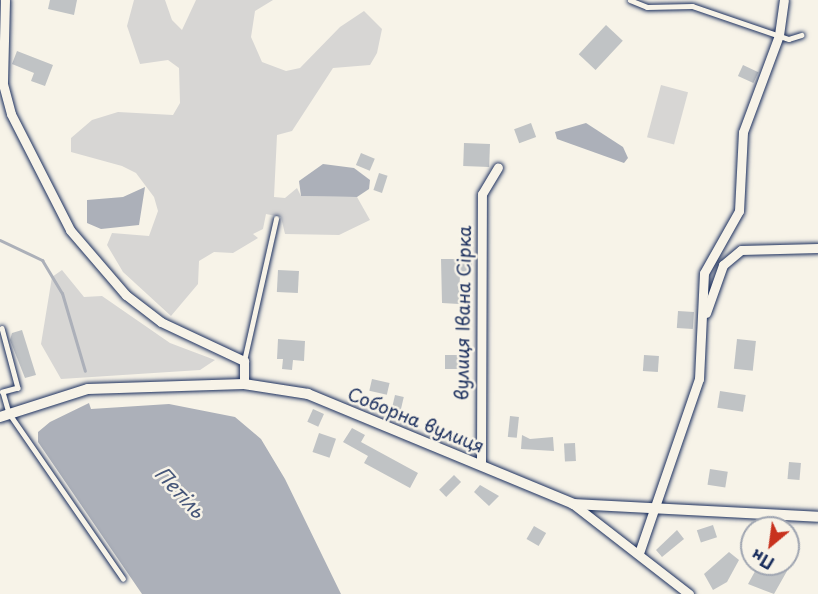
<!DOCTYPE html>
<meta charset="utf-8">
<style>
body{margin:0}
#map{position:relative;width:818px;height:594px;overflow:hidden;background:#f7f3e8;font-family:"Playpen Sans",sans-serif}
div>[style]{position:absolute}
.green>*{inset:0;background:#d7d6d4;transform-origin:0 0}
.water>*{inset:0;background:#acb0b9}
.stream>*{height:3px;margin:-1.5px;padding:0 1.5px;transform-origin:1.5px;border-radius:1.5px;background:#acb0b9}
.building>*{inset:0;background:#c0c3c5;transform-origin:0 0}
.roads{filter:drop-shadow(0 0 2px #1b2f5e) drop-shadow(0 0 2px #1b2f5e)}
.service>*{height:4.5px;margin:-2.25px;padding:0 2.25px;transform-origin:2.25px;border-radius:2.25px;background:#f7f3e8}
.minor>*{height:9px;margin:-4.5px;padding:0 4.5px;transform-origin:4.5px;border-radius:4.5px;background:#f7f3e8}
.tertiary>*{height:10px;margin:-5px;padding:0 5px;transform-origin:5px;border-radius:5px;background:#f7f3e8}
span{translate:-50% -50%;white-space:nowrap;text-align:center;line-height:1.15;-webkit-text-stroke:5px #f7f3e8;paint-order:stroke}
.street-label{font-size:18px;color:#1b2f5e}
.water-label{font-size:20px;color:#465679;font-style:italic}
.north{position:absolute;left:740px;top:516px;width:60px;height:60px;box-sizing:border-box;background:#f7f3e8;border:2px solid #9fa5b1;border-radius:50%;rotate:209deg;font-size:16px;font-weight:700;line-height:24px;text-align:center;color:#1b2f5e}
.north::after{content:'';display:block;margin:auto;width:21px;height:27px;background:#c8321e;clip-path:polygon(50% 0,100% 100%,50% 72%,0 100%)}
</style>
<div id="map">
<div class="green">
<i style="clip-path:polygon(134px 0,165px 0,172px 20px,182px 30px,196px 0,273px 0,255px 11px,251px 37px,262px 62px,286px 71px,300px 68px,340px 27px,364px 11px,382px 29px,377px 53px,370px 65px,333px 68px,292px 131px,277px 135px,274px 197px,285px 198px,297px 188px,301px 196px,357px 197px,370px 220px,339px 235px,285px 234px,281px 217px,266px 214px,263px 229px,253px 234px,258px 238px,233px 253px,214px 252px,199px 261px,198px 284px,171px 316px,123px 272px,107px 245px,112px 233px,149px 236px,158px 211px,154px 197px,136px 173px,122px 166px,71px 152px,71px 138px,92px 120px,118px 112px,173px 115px,180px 103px,179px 68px,168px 60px,140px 64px,127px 26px)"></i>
<i style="left:661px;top:85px;width:28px;height:54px;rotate:15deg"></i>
<i style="clip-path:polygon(62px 270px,84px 297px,102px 296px,170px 343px,215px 360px,200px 370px,61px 379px,41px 344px,52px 277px)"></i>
</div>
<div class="water">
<i style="clip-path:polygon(586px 123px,623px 147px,628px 158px,624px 163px,557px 139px,555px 132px)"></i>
<i style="clip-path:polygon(323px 164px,354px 168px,370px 180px,369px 189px,357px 197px,301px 196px,299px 181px)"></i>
<i style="clip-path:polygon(145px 187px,139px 225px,101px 229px,87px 223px,87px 200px,123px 197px)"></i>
<i style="clip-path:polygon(89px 403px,91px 409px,169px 404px,235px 417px,261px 439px,285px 479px,341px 594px,142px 594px,38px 442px,38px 432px,50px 422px)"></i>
</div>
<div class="stream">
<i style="left:0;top:240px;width:47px;rotate:25.5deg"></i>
<i style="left:42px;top:260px;width:39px;rotate:59deg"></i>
<i style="left:62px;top:293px;width:81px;rotate:73.6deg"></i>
</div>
<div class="building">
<i style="clip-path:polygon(50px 0,77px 0,74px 15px,48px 9px)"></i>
<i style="left:606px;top:25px;width:23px;height:40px;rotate:43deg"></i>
<i style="clip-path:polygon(17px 51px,53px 65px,45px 86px,31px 81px,34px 73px,12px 64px)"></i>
<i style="left:743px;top:65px;width:17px;height:12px;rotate:25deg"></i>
<i style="left:531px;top:123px;width:15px;height:18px;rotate:70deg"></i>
<i style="left:464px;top:143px;width:26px;height:23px;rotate:2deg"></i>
<i style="left:361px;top:153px;width:15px;height:13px;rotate:23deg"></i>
<i style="left:379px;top:173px;width:9px;height:18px;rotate:18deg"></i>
<i style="clip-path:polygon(441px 259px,472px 259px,472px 272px,460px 272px,459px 304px,442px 303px)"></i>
<i style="left:278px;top:270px;width:21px;height:22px;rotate:3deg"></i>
<i style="left:678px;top:311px;width:16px;height:17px;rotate:4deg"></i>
<i style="clip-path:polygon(22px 330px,36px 375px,25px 378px,10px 340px,12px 333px)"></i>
<i style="clip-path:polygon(278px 339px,305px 341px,304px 361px,293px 360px,292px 370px,282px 369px,283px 359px,277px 359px)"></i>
<i style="left:737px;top:339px;width:19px;height:30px;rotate:6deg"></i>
<i style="left:445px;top:355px;width:17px;height:14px"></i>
<i style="left:644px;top:355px;width:15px;height:16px;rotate:4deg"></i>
<i style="left:372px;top:379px;width:18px;height:12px;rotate:13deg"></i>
<i style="left:720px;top:391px;width:26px;height:17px;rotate:9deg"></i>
<i style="left:395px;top:395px;width:9px;height:17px;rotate:13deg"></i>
<i style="left:313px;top:409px;width:12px;height:14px;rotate:24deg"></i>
<i style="left:510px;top:416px;width:9px;height:21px;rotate:6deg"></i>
<i style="clip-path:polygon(352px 428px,365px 435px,361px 442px,418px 473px,410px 488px,364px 463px,368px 456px,343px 442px)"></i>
<i style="left:319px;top:433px;width:18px;height:20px;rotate:19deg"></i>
<i style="clip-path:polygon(522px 435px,530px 439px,553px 437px,554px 451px,521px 449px)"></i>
<i style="left:575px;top:443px;width:18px;height:11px;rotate:87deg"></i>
<i style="left:789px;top:462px;width:12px;height:17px;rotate:5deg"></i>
<i style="left:710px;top:469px;width:18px;height:16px;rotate:9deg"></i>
<i style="left:454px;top:475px;width:10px;height:21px;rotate:45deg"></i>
<i style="clip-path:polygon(480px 485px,499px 496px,489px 506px,474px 492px)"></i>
<i style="left:713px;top:525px;width:13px;height:17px;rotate:72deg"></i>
<i style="left:534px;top:526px;width:14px;height:15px;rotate:30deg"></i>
<i style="clip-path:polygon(677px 530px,684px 539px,662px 557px,656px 550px)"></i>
<i style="clip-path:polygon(729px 552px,739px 560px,727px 582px,713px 590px,704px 574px)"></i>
<i style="clip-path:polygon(759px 564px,774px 570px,775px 564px,791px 564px,774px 594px,748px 584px)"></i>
</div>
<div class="roads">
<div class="service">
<i style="left:630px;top:0;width:18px;rotate:22deg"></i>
<i style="left:647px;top:7px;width:45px;rotate:-1.3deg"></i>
<i style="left:692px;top:6px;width:102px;rotate:18.8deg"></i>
<i style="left:789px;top:39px;width:13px;rotate:-18deg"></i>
<i style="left:2px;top:328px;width:62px;rotate:75.1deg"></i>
<i style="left:18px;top:388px;width:16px;rotate:165deg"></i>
<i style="left:3px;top:392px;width:22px;rotate:74deg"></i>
<i style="left:9px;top:413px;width:201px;rotate:55.4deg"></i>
<i style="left:244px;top:361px;width:146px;rotate:-77.3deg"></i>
</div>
<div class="minor">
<i style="left:5px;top:0;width:84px;rotate:91.4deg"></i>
<i style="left:3px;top:84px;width:31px;rotate:75deg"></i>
<i style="left:11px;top:114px;width:130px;rotate:63deg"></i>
<i style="left:70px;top:230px;width:86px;rotate:49.3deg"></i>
<i style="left:126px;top:295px;width:44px;rotate:37.6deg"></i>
<i style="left:161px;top:322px;width:92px;rotate:25.2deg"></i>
<i style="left:244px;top:361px;width:23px;rotate:90deg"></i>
<i style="left:706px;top:313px;width:51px;rotate:-70.5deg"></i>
<i style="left:723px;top:265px;width:23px;rotate:-40deg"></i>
<i style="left:741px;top:250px;width:77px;rotate:-1.5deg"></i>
<i style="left:481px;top:464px;width:270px;rotate:-89.8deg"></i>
<i style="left:482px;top:194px;width:31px;rotate:-59deg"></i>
<i style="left:573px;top:504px;width:147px;rotate:37.8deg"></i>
<i style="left:639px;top:553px;width:184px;rotate:-71deg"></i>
<i style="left:699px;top:379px;width:106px;rotate:-87.3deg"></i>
<i style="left:704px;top:273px;width:71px;rotate:-60.6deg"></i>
<i style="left:739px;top:211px;width:79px;rotate:-87.1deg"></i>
<i style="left:743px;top:132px;width:103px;rotate:-69.6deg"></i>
<i style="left:779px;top:35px;width:35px;rotate:-82deg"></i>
</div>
<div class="tertiary">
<i style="left:0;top:417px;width:92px;rotate:-17.7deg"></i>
<i style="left:88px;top:389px;width:156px;rotate:-1.8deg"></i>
<i style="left:244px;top:384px;width:65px;rotate:8.9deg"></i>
<i style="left:308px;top:394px;width:287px;rotate:22.5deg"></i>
<i style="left:573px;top:504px;width:245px;rotate:3deg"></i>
</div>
</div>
<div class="street-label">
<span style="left:463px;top:313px;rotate:-89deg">вулиця Івана Сірка</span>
<span style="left:416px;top:420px;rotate:22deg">Соборна вулиця</span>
</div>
<div class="water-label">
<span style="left:180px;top:492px;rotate:47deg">Петіль</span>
</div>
<div class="north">Пн</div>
</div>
